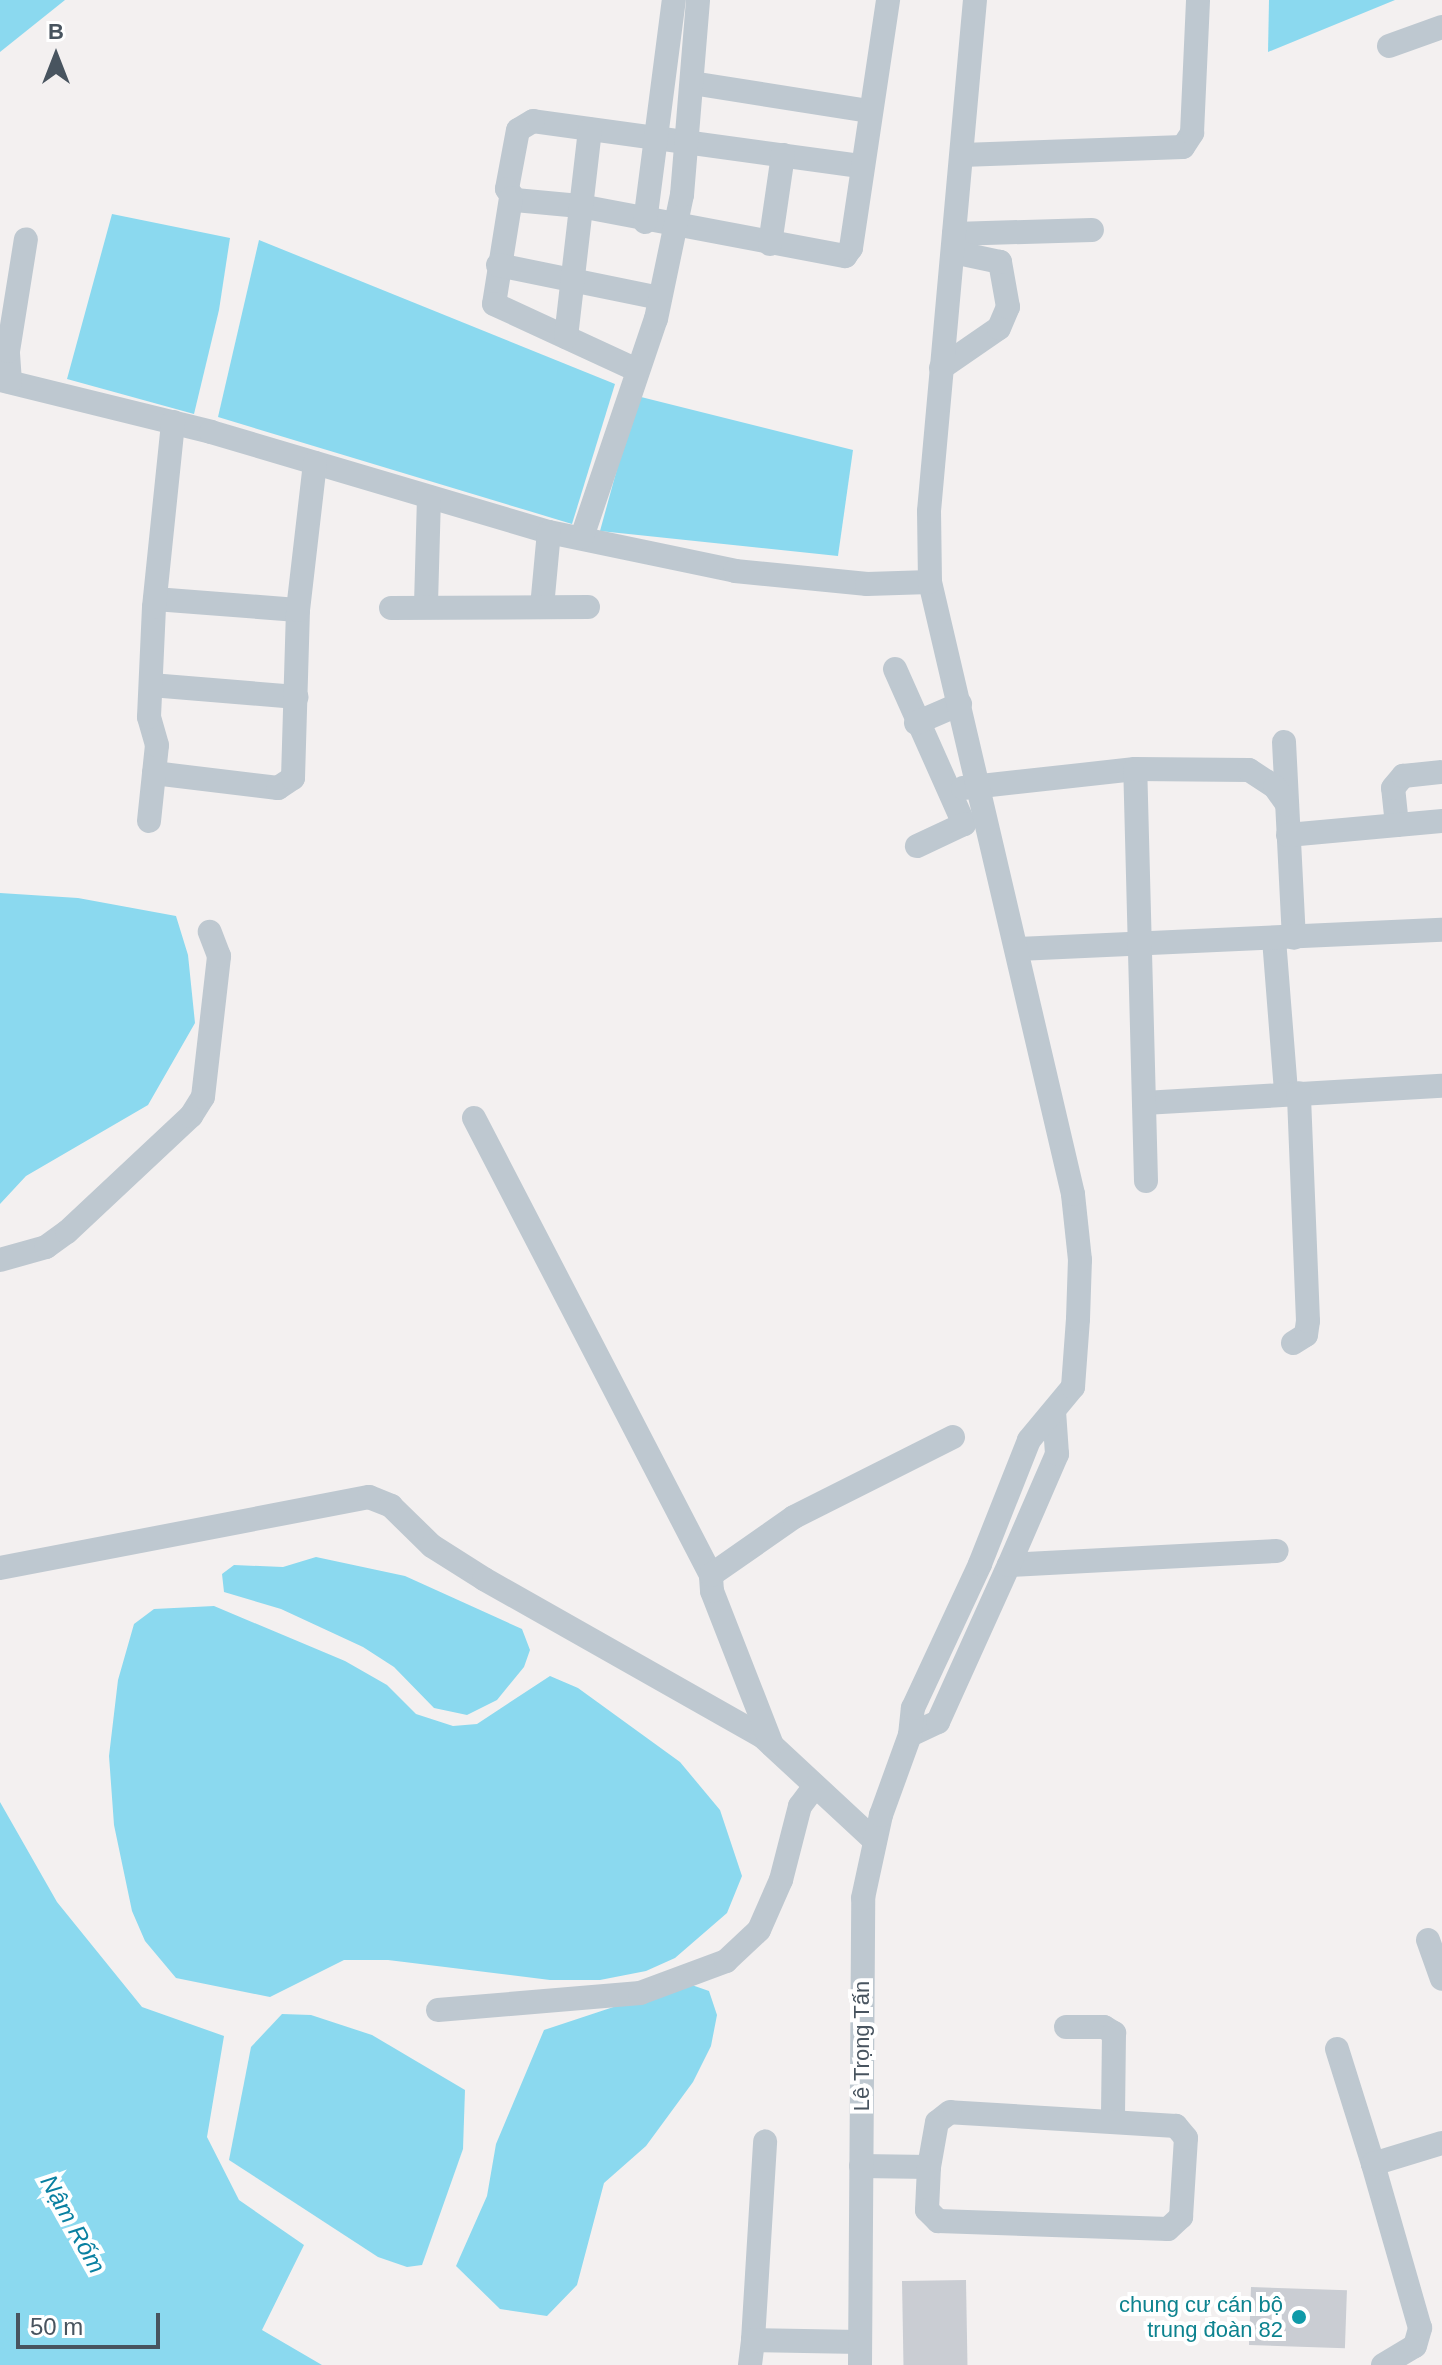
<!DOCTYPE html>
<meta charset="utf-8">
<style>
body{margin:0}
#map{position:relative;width:1442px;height:2365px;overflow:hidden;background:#f3f0f0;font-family:Helvetica,sans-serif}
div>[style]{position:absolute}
.water>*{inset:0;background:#8bd9ef}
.building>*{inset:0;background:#cacdd3;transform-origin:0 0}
.minor>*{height:24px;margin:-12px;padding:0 12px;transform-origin:12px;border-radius:12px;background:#bec8d0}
.dots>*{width:22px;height:22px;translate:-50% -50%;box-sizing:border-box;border:4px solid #fff;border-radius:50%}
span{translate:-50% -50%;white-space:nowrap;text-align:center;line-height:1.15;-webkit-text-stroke:8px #fff;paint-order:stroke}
.street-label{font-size:22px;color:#48545f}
.culture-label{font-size:22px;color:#0d838f}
.right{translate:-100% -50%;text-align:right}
.water-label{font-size:24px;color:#0980a1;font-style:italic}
.north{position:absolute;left:16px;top:16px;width:80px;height:80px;-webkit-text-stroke:6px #fff;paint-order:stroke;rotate:0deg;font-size:22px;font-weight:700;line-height:32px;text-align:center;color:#48545f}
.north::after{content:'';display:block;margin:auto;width:28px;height:36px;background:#48545f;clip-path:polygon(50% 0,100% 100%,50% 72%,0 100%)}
.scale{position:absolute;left:16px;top:2313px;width:144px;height:36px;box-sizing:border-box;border:4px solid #48545f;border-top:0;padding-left:10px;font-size:24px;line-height:28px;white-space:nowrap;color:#48545f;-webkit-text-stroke:6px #fff;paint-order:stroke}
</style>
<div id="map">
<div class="water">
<i style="clip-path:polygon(0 0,65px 0,0 52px)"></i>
<i style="clip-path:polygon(1269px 0,1395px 0,1268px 52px)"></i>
<i style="clip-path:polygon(112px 214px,230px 238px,219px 310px,194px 414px,67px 379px)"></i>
<i style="clip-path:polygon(259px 240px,615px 384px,572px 524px,218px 417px)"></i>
<i style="clip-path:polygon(637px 396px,853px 450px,838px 556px,600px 531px)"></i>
<i style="clip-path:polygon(0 893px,78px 898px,176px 916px,188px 955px,195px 1023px,148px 1105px,26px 1176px,0 1204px)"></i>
<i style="clip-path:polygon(316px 1557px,405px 1576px,522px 1629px,530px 1650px,524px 1667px,497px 1700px,467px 1715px,434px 1708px,394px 1667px,363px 1647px,281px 1609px,224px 1592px,222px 1574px,234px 1565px,283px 1567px)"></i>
<i style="clip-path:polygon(214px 1606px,345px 1661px,387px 1685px,416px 1714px,453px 1726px,477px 1724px,550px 1676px,578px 1688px,680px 1762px,720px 1810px,742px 1876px,727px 1913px,675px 1958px,646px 1971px,600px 1980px,550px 1980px,388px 1960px,344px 1960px,270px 1997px,176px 1978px,145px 1941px,132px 1911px,114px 1825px,109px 1756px,118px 1680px,134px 1624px,154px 1609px)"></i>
<i style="clip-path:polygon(0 1802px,57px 1902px,142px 2007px,224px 2036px,207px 2137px,239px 2200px,304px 2245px,262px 2330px,322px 2365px,0 2365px)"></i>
<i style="clip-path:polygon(686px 1983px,709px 1991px,717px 2015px,711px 2046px,693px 2082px,646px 2146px,604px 2183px,577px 2285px,547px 2316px,500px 2309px,456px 2266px,487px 2196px,496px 2144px,544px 2030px)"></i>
<i style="clip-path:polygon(282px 2014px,311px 2015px,372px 2035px,465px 2090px,463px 2149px,422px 2265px,407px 2267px,378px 2257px,229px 2160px,251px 2047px)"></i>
</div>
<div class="building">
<i style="left:966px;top:2280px;width:85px;height:64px;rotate:89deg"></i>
<i style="left:1251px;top:2287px;width:96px;height:58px;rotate:2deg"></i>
</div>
<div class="minor">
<i style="left:1389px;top:46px;width:56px;rotate:-19.7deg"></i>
<i style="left:692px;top:83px;width:179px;rotate:9deg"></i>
<i style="left:962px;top:155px;width:221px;rotate:-2.1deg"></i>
<i style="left:1183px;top:147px;width:17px;rotate:-57deg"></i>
<i style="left:1192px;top:133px;width:133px;rotate:-87.4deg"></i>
<i style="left:860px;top:166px;width:330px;rotate:-172.2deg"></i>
<i style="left:533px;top:121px;width:17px;rotate:149deg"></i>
<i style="left:518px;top:130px;width:60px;rotate:100.6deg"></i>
<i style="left:507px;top:189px;width:14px;rotate:54deg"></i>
<i style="left:515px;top:200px;width:65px;rotate:5.3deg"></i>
<i style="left:580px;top:206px;width:270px;rotate:10.7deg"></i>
<i style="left:845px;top:256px;width:10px;rotate:-53deg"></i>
<i style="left:851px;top:248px;width:251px;rotate:-81.5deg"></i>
<i style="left:511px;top:198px;width:107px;rotate:99.1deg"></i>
<i style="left:494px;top:304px;width:157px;rotate:24.8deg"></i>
<i style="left:645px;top:222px;width:224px;rotate:-82.6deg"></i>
<i style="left:954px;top:234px;width:138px;rotate:-1.7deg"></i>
<i style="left:770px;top:244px;width:90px;rotate:-81.7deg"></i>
<i style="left:498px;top:265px;width:165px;rotate:11.5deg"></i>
<i style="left:566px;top:337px;width:209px;rotate:-83.4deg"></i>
<i style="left:941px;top:368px;width:70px;rotate:-34.6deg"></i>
<i style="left:999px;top:328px;width:23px;rotate:-67deg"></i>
<i style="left:1008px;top:307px;width:46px;rotate:-100.1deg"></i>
<i style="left:1000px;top:262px;width:48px;rotate:-168deg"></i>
<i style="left:0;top:380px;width:217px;rotate:13.8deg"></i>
<i style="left:211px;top:432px;width:352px;rotate:16.5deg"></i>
<i style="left:549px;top:532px;width:190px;rotate:11.8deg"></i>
<i style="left:735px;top:571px;width:133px;rotate:5.6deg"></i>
<i style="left:867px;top:584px;width:63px;rotate:-1.8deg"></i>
<i style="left:10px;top:382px;width:31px;rotate:-94deg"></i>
<i style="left:8px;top:351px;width:113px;rotate:-80.9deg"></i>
<i style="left:582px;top:537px;width:230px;rotate:-71.3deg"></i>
<i style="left:656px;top:319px;width:127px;rotate:-78.2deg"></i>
<i style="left:682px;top:195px;width:196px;rotate:-85.3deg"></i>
<i style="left:155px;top:599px;width:143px;rotate:4.4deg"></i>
<i style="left:426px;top:604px;width:107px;rotate:-88.4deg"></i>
<i style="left:542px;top:607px;width:75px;rotate:-84.7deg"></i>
<i style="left:391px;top:608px;width:197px;rotate:-0.3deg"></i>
<i style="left:895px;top:669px;width:170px;rotate:66deg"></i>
<i style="left:964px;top:824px;width:52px;rotate:154.9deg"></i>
<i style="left:151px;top:685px;width:146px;rotate:4.7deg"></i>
<i style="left:916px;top:723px;width:48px;rotate:-23.4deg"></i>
<i style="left:1284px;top:742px;width:196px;rotate:87.1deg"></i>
<i style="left:154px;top:773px;width:125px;rotate:6.9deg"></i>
<i style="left:278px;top:788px;width:18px;rotate:-34deg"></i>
<i style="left:293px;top:778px;width:168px;rotate:-88.3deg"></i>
<i style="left:298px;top:610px;width:148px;rotate:-83.4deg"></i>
<i style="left:963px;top:788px;width:173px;rotate:-6.3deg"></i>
<i style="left:149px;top:821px;width:76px;rotate:-84deg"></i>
<i style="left:157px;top:745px;width:29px;rotate:-106deg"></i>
<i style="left:149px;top:717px;width:110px;rotate:-87.4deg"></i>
<i style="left:154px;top:607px;width:186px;rotate:-84.1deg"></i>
<i style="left:1397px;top:825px;width:37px;rotate:-96deg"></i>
<i style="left:1393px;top:788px;width:16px;rotate:-50deg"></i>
<i style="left:1403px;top:776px;width:37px;rotate:-6deg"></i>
<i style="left:1288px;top:835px;width:155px;rotate:-5.2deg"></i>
<i style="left:1274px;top:939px;width:154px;rotate:85.5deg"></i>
<i style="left:1018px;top:949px;width:424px;rotate:-2.6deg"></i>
<i style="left:1144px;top:1103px;width:298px;rotate:-3.3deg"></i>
<i style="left:474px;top:1118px;width:515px;rotate:62.59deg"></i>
<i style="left:1146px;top:1181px;width:412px;rotate:-91.5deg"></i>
<i style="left:1135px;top:769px;width:114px;rotate:0.5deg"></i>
<i style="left:1249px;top:770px;width:31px;rotate:33deg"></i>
<i style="left:1275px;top:787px;width:21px;rotate:55deg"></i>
<i style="left:0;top:1260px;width:48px;rotate:-15.8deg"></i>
<i style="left:46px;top:1247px;width:26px;rotate:-36deg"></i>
<i style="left:67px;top:1232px;width:170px;rotate:-43.1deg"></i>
<i style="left:191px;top:1116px;width:22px;rotate:-58deg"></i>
<i style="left:203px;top:1097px;width:142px;rotate:-83.5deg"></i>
<i style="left:219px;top:956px;width:26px;rotate:-111deg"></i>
<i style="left:1293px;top:1343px;width:15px;rotate:-32deg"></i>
<i style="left:1306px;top:1335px;width:14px;rotate:-82deg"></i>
<i style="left:1308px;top:1321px;width:228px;rotate:-92.3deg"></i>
<i style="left:1009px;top:1565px;width:268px;rotate:-3deg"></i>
<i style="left:0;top:1568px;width:376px;rotate:-10.9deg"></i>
<i style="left:369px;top:1497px;width:24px;rotate:22deg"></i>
<i style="left:391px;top:1506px;width:57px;rotate:44.3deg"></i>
<i style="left:432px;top:1546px;width:62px;rotate:32.4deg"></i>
<i style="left:484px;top:1579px;width:319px;rotate:29.5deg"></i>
<i style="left:762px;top:1736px;width:154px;rotate:42.9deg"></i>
<i style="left:910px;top:1735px;width:31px;rotate:-25deg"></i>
<i style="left:938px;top:1722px;width:172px;rotate:-65.7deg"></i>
<i style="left:1009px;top:1565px;width:121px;rotate:-66.6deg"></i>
<i style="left:1057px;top:1454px;width:39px;rotate:-94deg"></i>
<i style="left:772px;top:1745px;width:165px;rotate:-111.3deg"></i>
<i style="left:712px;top:1591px;width:16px;rotate:-94deg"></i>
<i style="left:711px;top:1575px;width:101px;rotate:-34.9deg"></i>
<i style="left:794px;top:1517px;width:178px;rotate:-26.7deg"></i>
<i style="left:1428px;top:1940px;width:41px;rotate:70.3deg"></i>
<i style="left:438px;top:2010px;width:203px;rotate:-4.8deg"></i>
<i style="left:640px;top:1993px;width:92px;rotate:-20.4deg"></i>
<i style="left:726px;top:1961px;width:45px;rotate:-43.2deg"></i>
<i style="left:759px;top:1930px;width:55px;rotate:-66.3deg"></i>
<i style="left:781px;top:1880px;width:76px;rotate:-75.6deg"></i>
<i style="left:800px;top:1806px;width:25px;rotate:-53deg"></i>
<i style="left:1066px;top:2027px;width:38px"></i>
<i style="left:1104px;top:2027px;width:12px;rotate:31deg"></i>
<i style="left:1114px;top:2033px;width:88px;rotate:90.7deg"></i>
<i style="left:1337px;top:2049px;width:121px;rotate:72.6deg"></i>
<i style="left:861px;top:2166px;width:68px;rotate:0.8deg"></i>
<i style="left:929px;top:2167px;width:43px;rotate:92.7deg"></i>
<i style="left:927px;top:2210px;width:16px;rotate:45deg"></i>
<i style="left:938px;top:2221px;width:230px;rotate:2deg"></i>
<i style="left:1168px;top:2229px;width:18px;rotate:-43deg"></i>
<i style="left:1181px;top:2217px;width:79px;rotate:-86.4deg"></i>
<i style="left:1186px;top:2138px;width:16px;rotate:-130deg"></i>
<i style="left:1176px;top:2126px;width:226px;rotate:-176.5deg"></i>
<i style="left:950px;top:2112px;width:16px;rotate:142deg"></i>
<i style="left:937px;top:2122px;width:46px;rotate:100.1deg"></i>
<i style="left:753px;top:2340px;width:199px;rotate:-86.5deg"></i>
<i style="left:750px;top:2365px;width:25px;rotate:-83deg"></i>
<i style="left:753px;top:2340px;width:107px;rotate:1.1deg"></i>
<i style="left:860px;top:2365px;width:467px;rotate:-89.6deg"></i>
<i style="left:863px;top:1898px;width:85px;rotate:-77.8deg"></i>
<i style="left:881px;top:1815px;width:85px;rotate:-70.1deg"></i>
<i style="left:910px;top:1735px;width:27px;rotate:-84deg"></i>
<i style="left:913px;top:1708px;width:159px;rotate:-65deg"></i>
<i style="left:980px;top:1564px;width:133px;rotate:-68.4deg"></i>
<i style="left:1029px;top:1440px;width:69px;rotate:-50.3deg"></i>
<i style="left:1073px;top:1387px;width:68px;rotate:-85.8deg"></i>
<i style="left:1078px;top:1319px;width:59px;rotate:-88.1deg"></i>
<i style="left:1080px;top:1260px;width:66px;rotate:-96.1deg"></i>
<i style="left:1073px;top:1194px;width:628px;rotate:-103.15deg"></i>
<i style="left:930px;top:582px;width:71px;rotate:-90.8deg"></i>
<i style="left:929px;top:511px;width:513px;rotate:-84.86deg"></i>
<i style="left:1383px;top:2365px;width:37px;rotate:-31deg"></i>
<i style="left:1415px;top:2346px;width:19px;rotate:-74deg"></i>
<i style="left:1420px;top:2328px;width:171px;rotate:-106deg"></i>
<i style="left:1373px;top:2164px;width:72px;rotate:-16.9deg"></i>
</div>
<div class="dots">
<i style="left:1299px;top:2317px;background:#0f9aa8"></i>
</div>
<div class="street-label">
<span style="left:862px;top:2046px;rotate:-90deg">Lê Trọng Tấn</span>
</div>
<div class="culture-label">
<span class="right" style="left:1283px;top:2317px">chung cư cán bộ<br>trung đoàn 82</span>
</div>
<div class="water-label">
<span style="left:73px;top:2224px;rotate:61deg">Nậm Rốm</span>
</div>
<div class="north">B</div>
<div class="scale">50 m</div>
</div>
